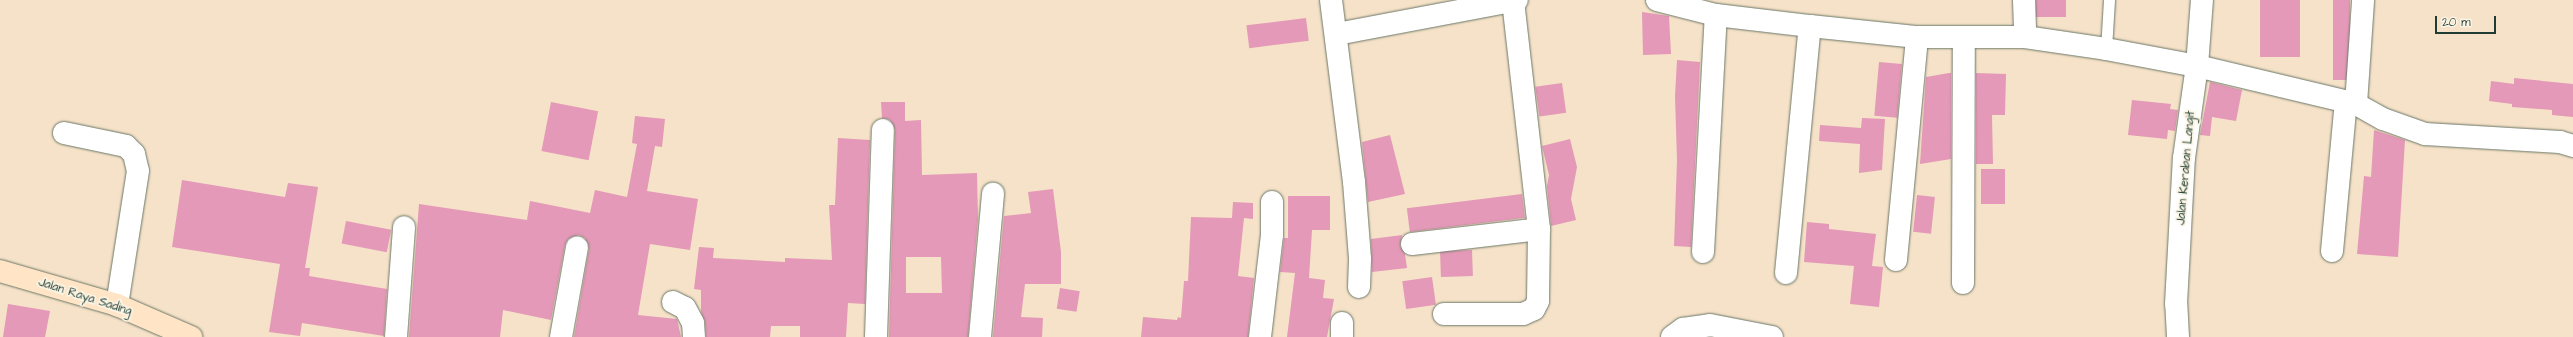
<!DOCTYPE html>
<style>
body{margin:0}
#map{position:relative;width:2573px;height:337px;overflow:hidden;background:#f6e2c8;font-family:"Architects Daughter",sans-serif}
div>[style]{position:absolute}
.building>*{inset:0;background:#e399b7;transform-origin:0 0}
.roads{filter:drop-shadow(0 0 1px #6a7768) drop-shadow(0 0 1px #6a7768)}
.lane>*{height:11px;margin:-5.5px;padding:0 5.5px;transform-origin:5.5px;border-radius:5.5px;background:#fff}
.street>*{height:22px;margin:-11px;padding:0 11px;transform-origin:11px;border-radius:11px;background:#fff}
.secondary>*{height:22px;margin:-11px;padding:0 11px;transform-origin:11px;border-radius:11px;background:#ffe4c6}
span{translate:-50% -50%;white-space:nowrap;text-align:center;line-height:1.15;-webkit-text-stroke:3.5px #fcf5e5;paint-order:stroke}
.street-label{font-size:12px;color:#1f3d34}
.scale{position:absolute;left:2435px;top:16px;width:61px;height:18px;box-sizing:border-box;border:2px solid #1f3d34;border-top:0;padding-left:5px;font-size:12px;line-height:14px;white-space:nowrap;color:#1f3d34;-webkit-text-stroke:3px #fcf5e5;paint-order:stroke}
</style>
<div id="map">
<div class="building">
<i style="left:2036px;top:0;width:30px;height:17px"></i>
<i style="left:2260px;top:0;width:40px;height:57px"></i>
<i style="left:2333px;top:0;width:17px;height:80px"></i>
<i style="clip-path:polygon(1642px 12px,1669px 16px,1671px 54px,1643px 55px)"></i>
<i style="left:1306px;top:18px;width:23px;height:60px;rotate:83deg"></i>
<i style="clip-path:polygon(1677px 60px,1700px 62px,1691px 247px,1674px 246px,1677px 160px,1675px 96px)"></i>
<i style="left:1879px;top:62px;width:23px;height:54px;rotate:5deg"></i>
<i style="clip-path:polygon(1949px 73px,1951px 73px,1951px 159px,1920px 164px,1926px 77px)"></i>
<i style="clip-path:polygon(1976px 73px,2006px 74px,2005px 115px,1992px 115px,1993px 164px,1976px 164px)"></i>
<i style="clip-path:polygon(2514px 78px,2573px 84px,2573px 117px,2552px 115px,2552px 110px,2512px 107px,2512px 104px,2489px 101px,2491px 81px,2514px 84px)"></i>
<i style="clip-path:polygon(2210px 82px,2242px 90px,2236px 121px,2212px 117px,2210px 136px,2200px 135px)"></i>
<i style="left:1562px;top:83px;width:30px;height:27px;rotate:82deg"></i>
<i style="clip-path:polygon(2132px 100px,2171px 104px,2170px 109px,2178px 110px,2175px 131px,2168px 130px,2167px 139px,2128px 135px)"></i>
<i style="left:551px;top:102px;width:48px;height:50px;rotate:11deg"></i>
<i style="clip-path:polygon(evenodd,881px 102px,905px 102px,905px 121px,921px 120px,922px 175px,977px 173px,978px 219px,968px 337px,889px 337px,895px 130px,890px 120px,882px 118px,881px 102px,906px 257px,941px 257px,942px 293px,906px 293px,906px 257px)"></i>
<i style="clip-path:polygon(635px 116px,665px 119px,662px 147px,655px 146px,647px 191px,698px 199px,690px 250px,650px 244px,638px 315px,677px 319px,681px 337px,574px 337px,589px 249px,585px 238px,579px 235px,568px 239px,565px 245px,551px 320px,503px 310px,500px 337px,409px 337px,419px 204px,527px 220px,530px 201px,590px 213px,595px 190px,627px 197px,637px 144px,632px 143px)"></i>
<i style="clip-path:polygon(1862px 118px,1885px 119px,1882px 170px,1859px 173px,1860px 144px,1819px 141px,1820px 125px,1861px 128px)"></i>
<i style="clip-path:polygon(2374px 130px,2405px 140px,2398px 257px,2357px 254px,2364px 176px,2371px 177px)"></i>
<i style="clip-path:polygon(1390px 135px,1405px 194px,1368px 202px,1362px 142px)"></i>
<i style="clip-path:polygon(838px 138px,870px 140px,865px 304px,848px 303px,846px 337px,800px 337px,800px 326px,771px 326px,770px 337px,706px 337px,705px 322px,701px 312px,701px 290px,694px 289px,699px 247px,714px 248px,713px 258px,785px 262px,785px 258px,832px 260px,829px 205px,835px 205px)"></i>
<i style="clip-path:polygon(1570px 139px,1577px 167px,1571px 199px,1576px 220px,1551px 226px,1547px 186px,1549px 175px,1542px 146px)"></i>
<i style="left:1981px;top:169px;width:24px;height:35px"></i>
<i style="clip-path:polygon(182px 180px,285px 197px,288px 183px,318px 187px,305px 268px,310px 268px,309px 276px,387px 289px,384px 336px,302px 323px,300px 336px,269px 332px,280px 264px,172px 247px)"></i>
<i style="clip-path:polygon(1053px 189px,1061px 252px,1061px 284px,1025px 284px,1021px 317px,1043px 318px,1042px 337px,993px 337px,1004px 216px,1031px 213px,1028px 192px)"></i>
<i style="left:1522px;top:194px;width:24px;height:116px;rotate:83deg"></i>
<i style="left:1917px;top:195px;width:18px;height:37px;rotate:6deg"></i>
<i style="clip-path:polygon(1288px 196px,1330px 196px,1330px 230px,1312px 230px,1309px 278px,1325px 280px,1323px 298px,1334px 299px,1327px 337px,1287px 337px,1295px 273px,1280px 272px,1284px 238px,1288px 238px)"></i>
<i style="clip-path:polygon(1233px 202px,1253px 203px,1253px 219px,1244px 218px,1238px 276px,1254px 278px,1248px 337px,1141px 337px,1143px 317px,1177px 320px,1178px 317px,1181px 318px,1184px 281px,1188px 281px,1191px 217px,1232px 218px)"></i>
<i style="left:346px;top:221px;width:46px;height:23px;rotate:11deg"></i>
<i style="clip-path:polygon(1807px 222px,1829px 224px,1829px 229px,1876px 234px,1872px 266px,1883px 267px,1879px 307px,1850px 304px,1854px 266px,1804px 262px)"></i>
<i style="clip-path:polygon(1402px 235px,1400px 246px,1405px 254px,1407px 268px,1372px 272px,1371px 239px)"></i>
<i style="left:1472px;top:250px;width:26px;height:32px;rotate:88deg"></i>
<i style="left:1432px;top:277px;width:28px;height:30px;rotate:82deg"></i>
<i style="left:1060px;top:288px;width:20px;height:21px;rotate:9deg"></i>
<i style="clip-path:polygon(8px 304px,50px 311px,45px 337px,3px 337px)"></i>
</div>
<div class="roads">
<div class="lane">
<i style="left:2106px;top:49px;width:49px;rotate:-86.5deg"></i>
</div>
<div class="street">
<i style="left:1331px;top:0;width:183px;rotate:82.8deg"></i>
<i style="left:1354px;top:182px;width:77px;rotate:85.5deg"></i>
<i style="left:1360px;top:259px;width:28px;rotate:92deg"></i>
<i style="left:1657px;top:0;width:61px;rotate:14.3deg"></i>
<i style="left:1716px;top:15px;width:95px;rotate:6.7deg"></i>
<i style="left:1810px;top:26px;width:108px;rotate:5.9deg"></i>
<i style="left:1917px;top:37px;width:108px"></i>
<i style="left:2025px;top:37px;width:82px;rotate:8.4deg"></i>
<i style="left:2106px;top:49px;width:93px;rotate:10.6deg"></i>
<i style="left:2197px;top:66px;width:163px;rotate:13.4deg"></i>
<i style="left:2356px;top:104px;width:31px;rotate:29deg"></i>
<i style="left:2383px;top:119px;width:45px;rotate:19.7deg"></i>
<i style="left:2425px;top:134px;width:135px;rotate:3.4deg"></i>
<i style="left:2560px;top:142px;width:14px;rotate:17deg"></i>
<i style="left:2024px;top:0;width:37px;rotate:88deg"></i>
<i style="left:1337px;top:34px;width:183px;rotate:-10.7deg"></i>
<i style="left:2356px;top:104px;width:104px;rotate:-86.1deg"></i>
<i style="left:64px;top:133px;width:63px;rotate:11.8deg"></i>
<i style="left:126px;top:146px;width:11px;rotate:45deg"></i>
<i style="left:134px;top:154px;width:17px;rotate:77deg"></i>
<i style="left:138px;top:171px;width:136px;rotate:98.9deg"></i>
<i style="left:1412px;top:244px;width:128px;rotate:-6.7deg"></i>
<i style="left:2332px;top:251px;width:151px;rotate:-84.7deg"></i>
<i style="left:1703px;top:252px;width:237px;rotate:-86.9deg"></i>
<i style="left:1896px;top:260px;width:224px;rotate:-84.6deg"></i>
<i style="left:1786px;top:273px;width:248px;rotate:-84.5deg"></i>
<i style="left:1963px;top:283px;width:245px;rotate:-89.8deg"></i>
<i style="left:673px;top:302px;width:13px;rotate:27deg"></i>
<i style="left:685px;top:308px;width:17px;rotate:62deg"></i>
<i style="left:693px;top:323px;width:14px;rotate:86deg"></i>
<i style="left:1444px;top:314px;width:79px"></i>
<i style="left:1523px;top:314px;width:12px;rotate:-24deg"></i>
<i style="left:1534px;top:309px;width:9px;rotate:-63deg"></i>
<i style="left:1538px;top:301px;width:72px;rotate:-89.2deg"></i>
<i style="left:1539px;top:229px;width:228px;rotate:-96.5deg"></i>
<i style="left:396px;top:337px;width:110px;rotate:-85.8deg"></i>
<i style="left:561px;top:337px;width:91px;rotate:-79.9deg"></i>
<i style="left:876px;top:337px;width:207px;rotate:-88.1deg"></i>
<i style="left:980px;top:337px;width:144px;rotate:-84.8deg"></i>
<i style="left:1260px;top:337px;width:103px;rotate:-83.3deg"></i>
<i style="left:1272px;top:235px;width:33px;rotate:-90deg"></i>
<i style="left:1342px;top:337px;width:14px;rotate:-90deg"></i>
<i style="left:1672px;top:337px;width:14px;rotate:-36deg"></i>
<i style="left:1683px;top:329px;width:27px;rotate:-8deg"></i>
<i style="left:1710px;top:325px;width:63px;rotate:11deg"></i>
<i style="left:2178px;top:337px;width:33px;rotate:-93deg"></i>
<i style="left:2176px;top:304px;width:146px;rotate:-86.9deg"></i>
<i style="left:2184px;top:158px;width:93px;rotate:-82deg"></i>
<i style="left:2197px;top:66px;width:66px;rotate:-85.7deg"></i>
</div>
<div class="secondary">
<i style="left:0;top:271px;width:122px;rotate:16.2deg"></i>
<i style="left:117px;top:305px;width:81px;rotate:23.4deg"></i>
</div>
</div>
<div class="street-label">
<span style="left:2186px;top:168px;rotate:-85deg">Jalan Keraban Langit</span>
<span style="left:85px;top:297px;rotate:18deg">Jalan Raya Sading</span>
</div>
<div class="scale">20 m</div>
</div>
